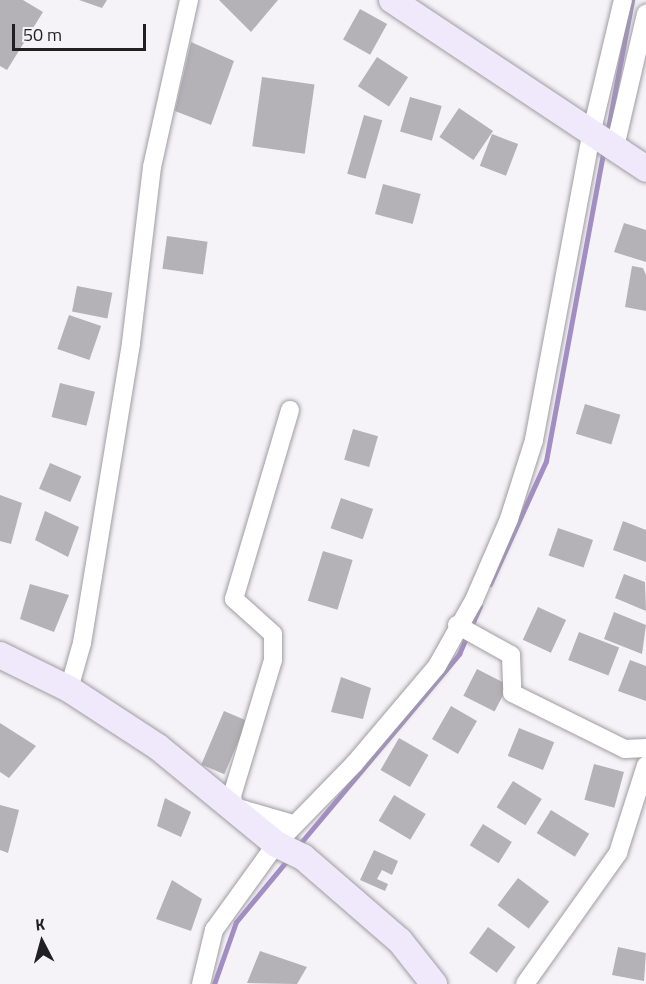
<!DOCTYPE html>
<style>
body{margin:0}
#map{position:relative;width:646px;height:984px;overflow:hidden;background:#f5f3f8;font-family:"Titillium Web",sans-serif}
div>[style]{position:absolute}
.stream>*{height:5px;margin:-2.5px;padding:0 2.5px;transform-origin:2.5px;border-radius:2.5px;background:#a38ec4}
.building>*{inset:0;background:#b4b2b7;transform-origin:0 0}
.roads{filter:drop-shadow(0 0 2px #9f9da2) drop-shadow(0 0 2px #9f9da2)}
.street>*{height:18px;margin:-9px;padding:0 9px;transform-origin:9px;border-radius:9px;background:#fff}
.secondary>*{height:26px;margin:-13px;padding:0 13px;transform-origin:13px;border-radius:13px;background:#f0e9fb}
span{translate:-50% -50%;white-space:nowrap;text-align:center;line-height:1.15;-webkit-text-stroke:6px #f5f3f8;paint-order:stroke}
.north{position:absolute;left:12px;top:912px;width:60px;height:60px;-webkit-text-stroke:4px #f5f3f8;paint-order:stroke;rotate:354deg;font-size:16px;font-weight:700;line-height:24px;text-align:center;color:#201f21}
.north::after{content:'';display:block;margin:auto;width:21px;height:27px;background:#201f21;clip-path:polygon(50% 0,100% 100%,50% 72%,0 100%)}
.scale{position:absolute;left:12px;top:24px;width:134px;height:27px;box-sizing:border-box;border:3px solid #201f21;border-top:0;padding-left:8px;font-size:18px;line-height:21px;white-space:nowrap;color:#201f21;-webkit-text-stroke:4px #f5f3f8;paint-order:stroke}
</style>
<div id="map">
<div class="stream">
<i style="left:607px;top:134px;width:136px;rotate:-79.4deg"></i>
<i style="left:490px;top:584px;width:135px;rotate:-65.5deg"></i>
<i style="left:546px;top:461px;width:317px;rotate:-79.5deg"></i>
<i style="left:298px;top:846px;width:251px;rotate:-50deg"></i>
<i style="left:459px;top:654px;width:52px;rotate:-66.4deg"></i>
<i style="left:214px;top:984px;width:66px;rotate:-70.5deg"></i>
<i style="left:236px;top:922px;width:83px;rotate:-50.4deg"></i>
</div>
<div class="building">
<i style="clip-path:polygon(0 0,23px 0,43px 12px,7px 70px,0 66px)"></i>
<i style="clip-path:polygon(79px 0,107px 0,102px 8px)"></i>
<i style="clip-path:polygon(219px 0,278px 0,251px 32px)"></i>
<i style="left:360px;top:9px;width:31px;height:35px;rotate:29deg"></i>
<i style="clip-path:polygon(191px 42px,234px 61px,211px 125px,175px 111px)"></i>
<i style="left:377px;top:57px;width:37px;height:35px;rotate:33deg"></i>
<i style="left:262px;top:77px;width:53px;height:70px;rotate:8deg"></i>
<i style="left:410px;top:97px;width:33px;height:36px;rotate:16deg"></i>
<i style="left:459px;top:108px;width:41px;height:35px;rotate:34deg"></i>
<i style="left:364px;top:115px;width:19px;height:61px;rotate:16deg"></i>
<i style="left:492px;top:134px;width:28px;height:34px;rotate:21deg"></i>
<i style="left:383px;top:184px;width:39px;height:31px;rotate:15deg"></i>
<i style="clip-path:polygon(624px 223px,646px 230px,646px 262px,614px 252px)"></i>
<i style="left:167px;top:236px;width:41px;height:33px;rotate:8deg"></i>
<i style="clip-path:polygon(632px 266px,643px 268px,646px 275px,646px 311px,625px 307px)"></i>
<i style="left:77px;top:286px;width:36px;height:26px;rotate:11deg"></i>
<i style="left:69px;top:315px;width:34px;height:36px;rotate:19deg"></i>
<i style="left:60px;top:383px;width:36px;height:35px;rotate:14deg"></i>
<i style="left:585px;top:404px;width:37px;height:31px;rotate:17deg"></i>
<i style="left:353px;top:429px;width:26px;height:32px;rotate:16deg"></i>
<i style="left:50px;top:463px;width:34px;height:28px;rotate:23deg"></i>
<i style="clip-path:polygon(0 495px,22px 503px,11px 544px,0 541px)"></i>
<i style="left:341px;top:498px;width:34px;height:32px;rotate:19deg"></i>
<i style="clip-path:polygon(45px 511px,79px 527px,68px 557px,35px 540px)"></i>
<i style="clip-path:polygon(623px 521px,646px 530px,646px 562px,613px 550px)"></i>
<i style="left:558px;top:528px;width:37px;height:29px;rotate:19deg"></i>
<i style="left:323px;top:551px;width:31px;height:52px;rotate:17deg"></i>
<i style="clip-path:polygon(624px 574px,645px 582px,646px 611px,615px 598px)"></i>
<i style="clip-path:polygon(30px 584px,69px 595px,54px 632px,20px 619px)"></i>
<i style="left:538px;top:607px;width:31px;height:36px;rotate:25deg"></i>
<i style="clip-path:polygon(614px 612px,646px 625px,642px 654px,604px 639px)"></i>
<i style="left:579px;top:632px;width:43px;height:30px;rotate:21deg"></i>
<i style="clip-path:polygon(630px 660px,646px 666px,646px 701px,618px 691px)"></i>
<i style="left:477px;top:669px;width:35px;height:30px;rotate:27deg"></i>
<i style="clip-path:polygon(341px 677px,371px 688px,363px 719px,331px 712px)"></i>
<i style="left:451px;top:706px;width:30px;height:38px;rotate:30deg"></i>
<i style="left:224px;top:711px;width:25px;height:58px;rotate:23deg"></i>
<i style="clip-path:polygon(0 723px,36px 746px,9px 778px,0 772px)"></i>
<i style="left:519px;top:728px;width:38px;height:30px;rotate:22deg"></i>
<i style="left:399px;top:738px;width:34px;height:37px;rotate:30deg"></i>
<i style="left:594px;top:764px;width:31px;height:37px;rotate:15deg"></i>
<i style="left:513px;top:781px;width:34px;height:31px;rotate:32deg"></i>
<i style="left:394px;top:795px;width:37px;height:30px;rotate:31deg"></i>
<i style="clip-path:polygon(165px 798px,191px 812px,181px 837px,157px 826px)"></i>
<i style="clip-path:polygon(0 805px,19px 810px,8px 853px,0 850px)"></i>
<i style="left:551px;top:810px;width:45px;height:27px;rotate:32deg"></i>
<i style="left:483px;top:824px;width:34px;height:25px;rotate:32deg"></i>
<i style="clip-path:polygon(374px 850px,398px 861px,392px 875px,382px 870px,377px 879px,388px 884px,385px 891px,360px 880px)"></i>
<i style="left:518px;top:878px;width:39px;height:34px;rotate:37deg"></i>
<i style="clip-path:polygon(172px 880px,202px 899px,191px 931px,156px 919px)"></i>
<i style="left:488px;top:927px;width:34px;height:32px;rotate:36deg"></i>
<i style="clip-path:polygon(618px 947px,646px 953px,644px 981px,612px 975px)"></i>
<i style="clip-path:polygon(260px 951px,307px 967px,297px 984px,247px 983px)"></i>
</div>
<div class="roads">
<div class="street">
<i style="left:615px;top:147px;width:137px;rotate:-76.9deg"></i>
<i style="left:290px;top:410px;width:197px;rotate:106.5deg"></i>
<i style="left:234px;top:599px;width:52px;rotate:41.9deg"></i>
<i style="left:273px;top:634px;width:26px;rotate:90deg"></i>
<i style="left:273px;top:660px;width:142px;rotate:106.8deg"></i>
<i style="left:232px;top:796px;width:11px;rotate:80deg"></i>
<i style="left:234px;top:807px;width:61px;rotate:16.1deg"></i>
<i style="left:457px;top:625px;width:62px;rotate:29.1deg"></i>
<i style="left:511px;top:655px;width:38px;rotate:88deg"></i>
<i style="left:512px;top:693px;width:126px;rotate:26.4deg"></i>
<i style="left:625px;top:749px;width:21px;rotate:-3deg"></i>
<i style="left:69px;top:689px;width:48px;rotate:-74.2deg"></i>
<i style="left:82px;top:643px;width:304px;rotate:-80.7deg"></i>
<i style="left:131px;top:343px;width:177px;rotate:-83.2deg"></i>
<i style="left:152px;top:167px;width:171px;rotate:-77.5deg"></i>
<i style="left:201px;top:984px;width:56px;rotate:-76.5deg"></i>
<i style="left:214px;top:930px;width:106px;rotate:-54.2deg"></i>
<i style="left:276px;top:844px;width:112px;rotate:-45.7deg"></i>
<i style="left:354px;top:764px;width:128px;rotate:-49.7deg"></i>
<i style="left:437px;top:666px;width:76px;rotate:-60.7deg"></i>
<i style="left:474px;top:600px;width:88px;rotate:-66.6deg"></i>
<i style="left:509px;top:519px;width:83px;rotate:-72.4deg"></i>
<i style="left:534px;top:440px;width:311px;rotate:-79.4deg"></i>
<i style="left:591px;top:134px;width:138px;rotate:-76.6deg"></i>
<i style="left:525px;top:984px;width:161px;rotate:-54.6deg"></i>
<i style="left:618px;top:853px;width:92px;rotate:-72.3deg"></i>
</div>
<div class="secondary">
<i style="left:392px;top:0;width:305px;rotate:33.6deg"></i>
<i style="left:0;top:655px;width:77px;rotate:26.2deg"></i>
<i style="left:69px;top:689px;width:106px;rotate:33.1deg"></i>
<i style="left:158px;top:747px;width:153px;rotate:39.4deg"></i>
<i style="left:276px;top:844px;width:30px;rotate:26deg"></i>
<i style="left:303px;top:857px;width:128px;rotate:40.9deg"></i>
<i style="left:400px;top:941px;width:55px;rotate:51.7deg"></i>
</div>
</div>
<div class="north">K</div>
<div class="scale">50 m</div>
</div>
